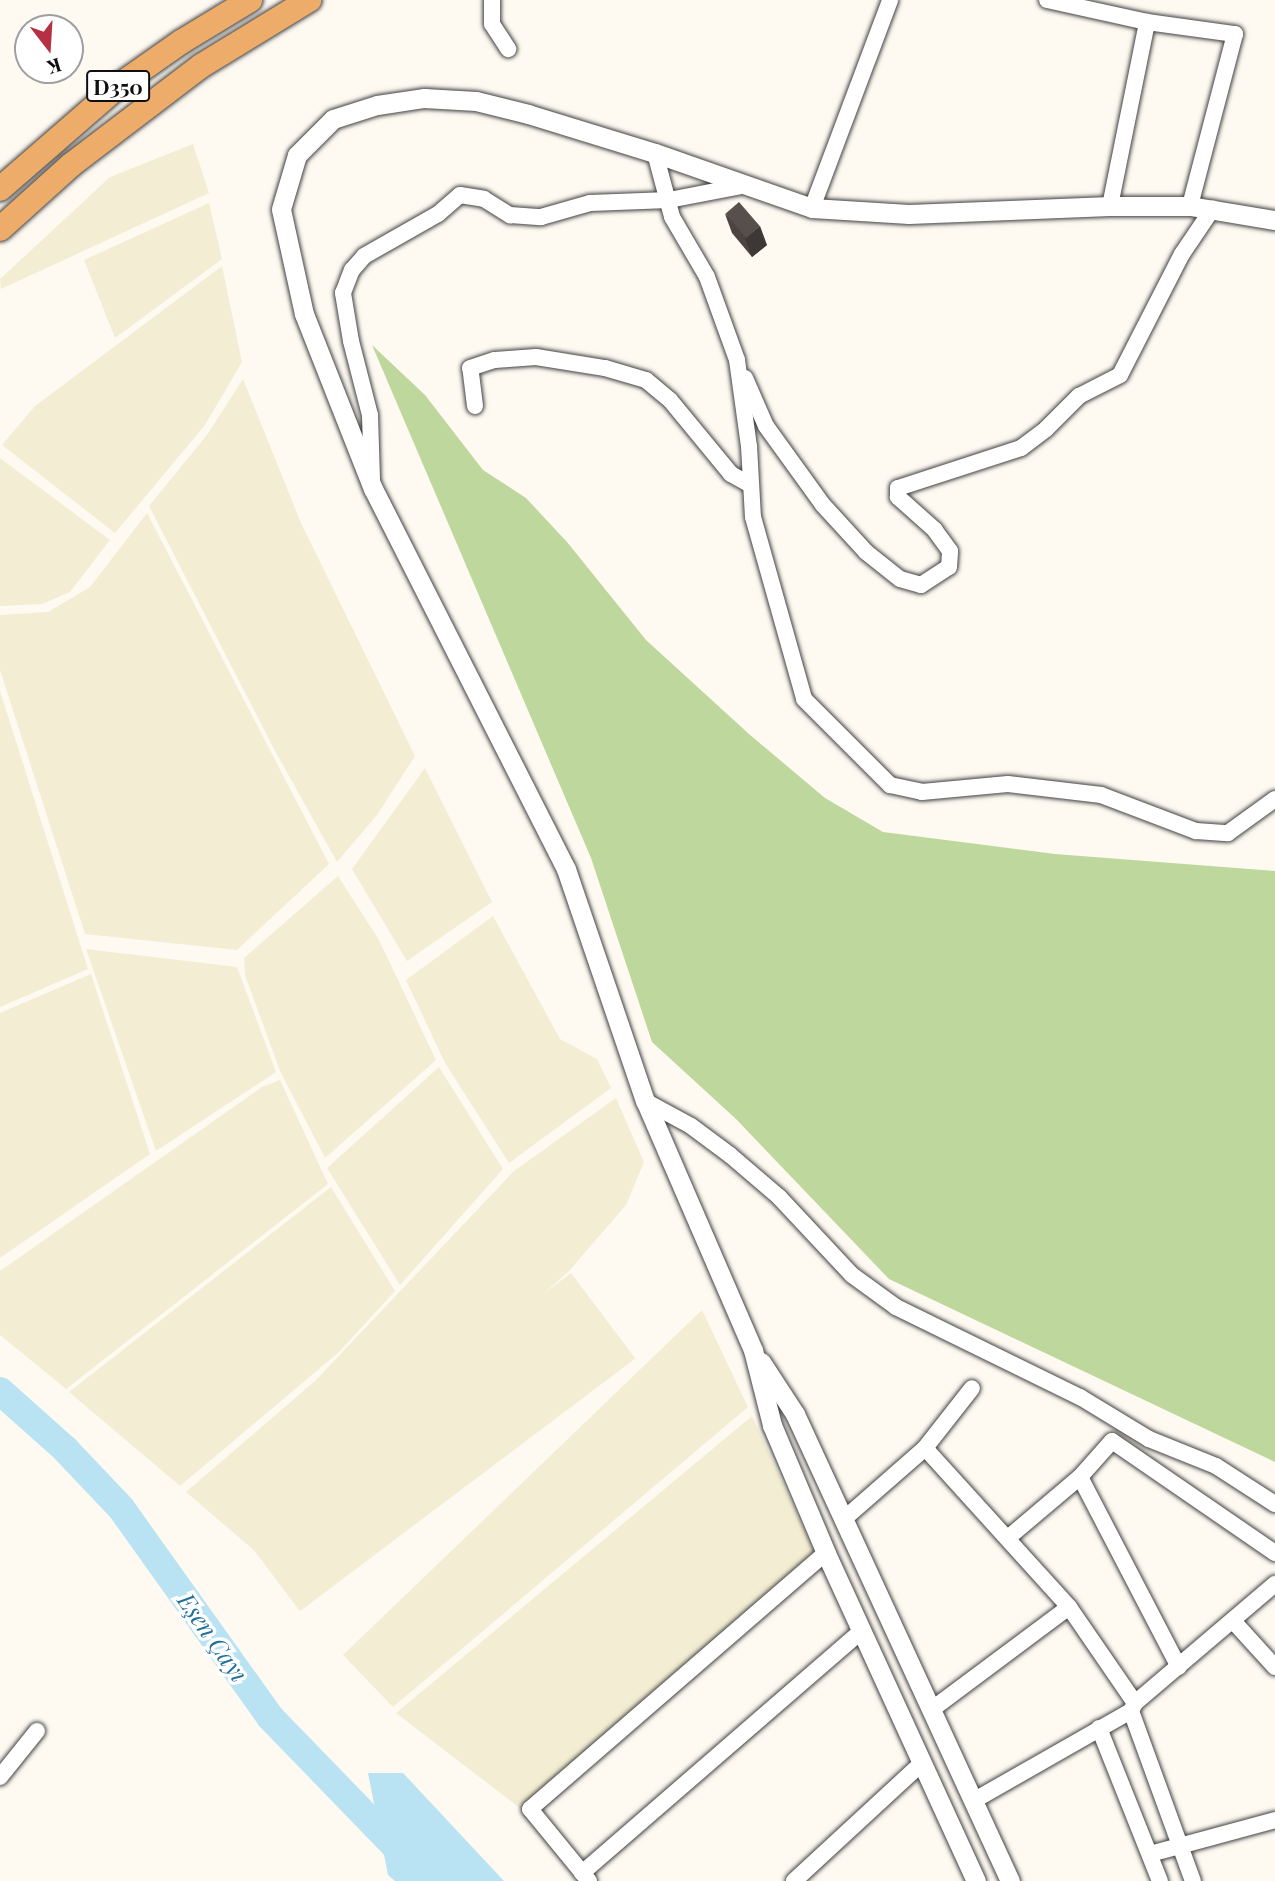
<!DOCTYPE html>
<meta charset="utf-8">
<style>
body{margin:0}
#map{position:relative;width:1275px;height:1881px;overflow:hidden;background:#fefaf2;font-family:"Playfair Display",serif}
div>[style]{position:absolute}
.farmland>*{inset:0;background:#f3edd3;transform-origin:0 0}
.forest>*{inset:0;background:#bdd79d}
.water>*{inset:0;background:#b9e3f2}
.river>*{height:28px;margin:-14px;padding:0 14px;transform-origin:14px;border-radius:14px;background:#b9e3f2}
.roads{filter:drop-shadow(0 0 2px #424242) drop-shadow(0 0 2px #424242)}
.minor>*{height:16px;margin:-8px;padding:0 8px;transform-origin:8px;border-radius:8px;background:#fff}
.tertiary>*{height:19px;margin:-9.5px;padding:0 9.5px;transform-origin:9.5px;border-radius:9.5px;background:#fff}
.trunk>*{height:24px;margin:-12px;padding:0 12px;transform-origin:12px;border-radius:12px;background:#eeac6a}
.wall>*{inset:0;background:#4b4441}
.shaded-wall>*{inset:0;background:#3d3735}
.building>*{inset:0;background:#574f4c;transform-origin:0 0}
span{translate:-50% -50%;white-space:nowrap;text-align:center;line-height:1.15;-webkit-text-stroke:7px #fff;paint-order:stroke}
.shield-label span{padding:2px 5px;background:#fff;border:2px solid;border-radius:5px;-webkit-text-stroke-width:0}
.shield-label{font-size:21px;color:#0f0f0f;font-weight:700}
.water-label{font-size:24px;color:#1f7099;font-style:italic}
.north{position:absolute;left:14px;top:14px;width:70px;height:70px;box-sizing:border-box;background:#fff;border:2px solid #9f9f9f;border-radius:50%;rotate:163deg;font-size:19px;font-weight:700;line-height:28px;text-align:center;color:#0f0f0f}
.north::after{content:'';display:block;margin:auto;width:24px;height:32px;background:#b72f43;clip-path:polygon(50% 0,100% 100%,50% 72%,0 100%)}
</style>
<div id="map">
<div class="farmland">
<i style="clip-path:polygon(193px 144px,209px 193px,1px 289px,0 279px,110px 177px)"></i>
<i style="clip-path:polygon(209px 203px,222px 259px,115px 338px,84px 260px)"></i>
<i style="clip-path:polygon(222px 266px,242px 362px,205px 425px,115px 533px,2px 445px,35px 406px)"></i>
<i style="clip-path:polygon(243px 379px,301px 523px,415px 756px,377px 815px,337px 862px,274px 749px,149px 506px,207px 435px)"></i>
<i style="clip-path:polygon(0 458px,110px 540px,70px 592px,42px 604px,0 606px)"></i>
<i style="clip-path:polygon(147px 513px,329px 864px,237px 950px,85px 934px,0 670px,0 615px,48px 612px,90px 587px)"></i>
<i style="clip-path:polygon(0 691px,88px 969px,0 1007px)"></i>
<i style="clip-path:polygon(425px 768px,492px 902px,407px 961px,352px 869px)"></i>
<i style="clip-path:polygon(338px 876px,379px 940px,436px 1060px,325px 1158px,280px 1071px,245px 975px,244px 958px)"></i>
<i style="clip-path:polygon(493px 916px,560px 1039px,597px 1059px,611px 1088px,509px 1163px,445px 1063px,406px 980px)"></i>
<i style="clip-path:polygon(86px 949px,237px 967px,276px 1072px,156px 1151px)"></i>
<i style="clip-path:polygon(91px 974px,150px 1154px,0 1258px,0 1013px)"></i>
<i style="clip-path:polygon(439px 1067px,503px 1169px,400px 1285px,327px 1168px)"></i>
<i style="clip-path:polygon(280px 1080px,328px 1184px,66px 1389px,0 1335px,0 1271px,262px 1087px)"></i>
<i style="clip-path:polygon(616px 1098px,644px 1162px,626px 1205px,569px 1271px,256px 1552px,186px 1492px,315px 1381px,514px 1171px)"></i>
<i style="clip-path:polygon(331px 1187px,395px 1291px,339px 1352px,180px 1486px,69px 1392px)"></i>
<i style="left:571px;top:1273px;width:107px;height:420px;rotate:53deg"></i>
<i style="clip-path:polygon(702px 1310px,748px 1407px,393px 1707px,343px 1655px)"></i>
<i style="clip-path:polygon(752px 1416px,816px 1555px,525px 1812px,396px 1713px)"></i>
</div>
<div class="forest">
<i style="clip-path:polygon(372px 345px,425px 395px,483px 470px,526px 498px,567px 542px,646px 640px,749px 734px,825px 798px,883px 832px,1055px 854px,1275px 871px,1275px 1462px,889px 1279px,736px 1119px,652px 1042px,591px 858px)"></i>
</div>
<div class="water">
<i style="clip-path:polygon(368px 1773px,403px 1773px,504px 1881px,395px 1881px,388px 1875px)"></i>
</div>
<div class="river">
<i style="left:0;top:1391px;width:87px;rotate:41.7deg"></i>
<i style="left:65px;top:1449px;width:81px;rotate:46.5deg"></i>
<i style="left:121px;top:1508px;width:257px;rotate:54.5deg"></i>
<i style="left:270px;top:1717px;width:228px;rotate:45.9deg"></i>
</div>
<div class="roads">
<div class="minor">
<i style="left:492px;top:0;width:24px;rotate:90deg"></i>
<i style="left:492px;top:24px;width:30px;rotate:57deg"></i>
<i style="left:1047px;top:0;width:102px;rotate:12.4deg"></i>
<i style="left:1147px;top:22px;width:89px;rotate:7.8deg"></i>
<i style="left:1235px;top:34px;width:178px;rotate:104.7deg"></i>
<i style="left:655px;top:153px;width:66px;rotate:75.1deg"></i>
<i style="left:672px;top:217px;width:69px;rotate:59.7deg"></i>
<i style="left:707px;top:277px;width:88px;rotate:70.1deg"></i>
<i style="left:737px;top:360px;width:87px;rotate:82.1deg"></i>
<i style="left:749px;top:446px;width:71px;rotate:86.8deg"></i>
<i style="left:753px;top:517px;width:189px;rotate:74.3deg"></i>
<i style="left:804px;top:699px;width:122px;rotate:45deg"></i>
<i style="left:890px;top:785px;width:33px;rotate:12deg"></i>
<i style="left:922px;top:792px;width:86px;rotate:-5.3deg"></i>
<i style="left:1008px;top:784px;width:94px;rotate:6.7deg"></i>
<i style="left:1101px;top:795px;width:102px;rotate:20.8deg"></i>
<i style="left:1196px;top:831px;width:32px;rotate:4deg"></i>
<i style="left:1228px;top:833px;width:58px;rotate:-35.9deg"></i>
<i style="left:1110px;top:206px;width:188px;rotate:-78.6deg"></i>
<i style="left:812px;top:208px;width:222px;rotate:-69.4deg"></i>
<i style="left:745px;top:378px;width:52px;rotate:66.4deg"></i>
<i style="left:766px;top:426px;width:97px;rotate:54.2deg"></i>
<i style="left:823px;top:505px;width:64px;rotate:47.5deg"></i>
<i style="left:866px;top:552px;width:43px;rotate:38.5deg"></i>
<i style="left:900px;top:579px;width:22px;rotate:16deg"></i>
<i style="left:921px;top:585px;width:33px;rotate:-33deg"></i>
<i style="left:949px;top:567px;width:16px;rotate:-86deg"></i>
<i style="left:950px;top:551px;width:26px;rotate:-126deg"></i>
<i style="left:935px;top:530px;width:50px;rotate:-138.3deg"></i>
<i style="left:898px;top:497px;width:9px;rotate:-90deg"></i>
<i style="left:898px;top:488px;width:129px;rotate:-18deg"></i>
<i style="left:1021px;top:448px;width:31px;rotate:-37deg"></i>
<i style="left:1046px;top:429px;width:47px;rotate:-45deg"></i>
<i style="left:1079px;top:396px;width:46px;rotate:-27.1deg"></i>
<i style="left:1120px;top:375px;width:136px;rotate:-62.9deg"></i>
<i style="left:1182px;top:254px;width:55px;rotate:-56deg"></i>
<i style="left:475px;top:406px;width:38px;rotate:-97deg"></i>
<i style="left:470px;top:368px;width:26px;rotate:-18deg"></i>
<i style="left:495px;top:360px;width:41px;rotate:-4.2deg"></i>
<i style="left:536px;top:357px;width:70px;rotate:9.1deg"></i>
<i style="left:605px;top:368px;width:43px;rotate:16.3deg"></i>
<i style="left:646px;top:380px;width:31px;rotate:40deg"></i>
<i style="left:670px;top:400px;width:96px;rotate:50.5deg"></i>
<i style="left:731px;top:474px;width:23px;rotate:29deg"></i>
<i style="left:372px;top:479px;width:64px;rotate:-91.8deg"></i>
<i style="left:370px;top:415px;width:76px;rotate:-104.4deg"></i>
<i style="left:351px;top:341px;width:49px;rotate:-99.5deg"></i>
<i style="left:343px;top:293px;width:25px;rotate:-69deg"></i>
<i style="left:352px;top:270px;width:18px;rotate:-49deg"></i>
<i style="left:364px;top:256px;width:85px;rotate:-29.6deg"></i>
<i style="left:438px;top:214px;width:29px;rotate:-41deg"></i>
<i style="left:460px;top:195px;width:24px;rotate:9deg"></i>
<i style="left:484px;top:199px;width:31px;rotate:32deg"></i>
<i style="left:510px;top:215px;width:31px;rotate:4deg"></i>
<i style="left:541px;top:217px;width:51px;rotate:-15.9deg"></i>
<i style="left:590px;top:203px;width:79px;rotate:-2.2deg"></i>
<i style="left:669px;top:200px;width:73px;rotate:-11deg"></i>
<i style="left:645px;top:1101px;width:52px;rotate:28.5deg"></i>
<i style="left:691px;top:1126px;width:49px;rotate:36.6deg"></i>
<i style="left:730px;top:1155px;width:65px;rotate:40.6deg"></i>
<i style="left:779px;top:1197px;width:107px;rotate:46.9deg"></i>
<i style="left:852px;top:1275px;width:54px;rotate:36deg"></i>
<i style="left:896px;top:1307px;width:205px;rotate:26.1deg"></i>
<i style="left:1080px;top:1397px;width:81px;rotate:31.3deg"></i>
<i style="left:1149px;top:1439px;width:72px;rotate:21.9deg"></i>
<i style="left:1216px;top:1466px;width:70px;rotate:32.8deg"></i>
<i style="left:925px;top:1448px;width:215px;rotate:47.8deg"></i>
<i style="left:1069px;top:1607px;width:116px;rotate:55.5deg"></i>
<i style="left:1080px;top:1477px;width:214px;rotate:62.5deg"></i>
<i style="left:844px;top:1519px;width:108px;rotate:-41.2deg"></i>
<i style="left:925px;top:1448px;width:76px;rotate:-51.9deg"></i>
<i style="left:1009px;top:1537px;width:93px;rotate:-40.2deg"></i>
<i style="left:1080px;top:1477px;width:48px;rotate:-48.4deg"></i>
<i style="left:1112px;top:1441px;width:198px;rotate:34.5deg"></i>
<i style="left:1234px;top:1622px;width:61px;rotate:47.7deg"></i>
<i style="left:931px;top:1710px;width:172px;rotate:-36.7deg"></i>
<i style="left:1131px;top:1711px;width:181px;rotate:70deg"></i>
<i style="left:1099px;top:1728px;width:165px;rotate:68.3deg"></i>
<i style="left:0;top:1777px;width:59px;rotate:-51.2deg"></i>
<i style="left:973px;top:1801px;width:182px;rotate:-29.7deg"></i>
<i style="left:1131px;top:1711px;width:9px;rotate:-63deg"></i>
<i style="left:1135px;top:1703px;width:184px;rotate:-40.4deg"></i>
<i style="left:1150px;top:1854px;width:130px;rotate:-15.2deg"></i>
<i style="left:582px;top:1873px;width:371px;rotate:-40.9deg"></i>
<i style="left:589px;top:1881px;width:93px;rotate:-129.3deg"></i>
<i style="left:530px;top:1809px;width:391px;rotate:-40.9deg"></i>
<i style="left:794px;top:1881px;width:174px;rotate:-42.7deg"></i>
</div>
<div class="tertiary">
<i style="left:761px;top:1362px;width:62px;rotate:56.8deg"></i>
<i style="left:795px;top:1414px;width:514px;rotate:65.28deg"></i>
<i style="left:976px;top:1881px;width:361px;rotate:-114.6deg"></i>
<i style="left:826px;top:1553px;width:139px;rotate:-112.9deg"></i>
<i style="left:772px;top:1425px;width:77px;rotate:-104.2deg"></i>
<i style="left:753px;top:1350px;width:271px;rotate:-113.4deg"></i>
<i style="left:645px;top:1101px;width:245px;rotate:-108.8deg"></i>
<i style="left:566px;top:869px;width:426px;rotate:-116.9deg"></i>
<i style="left:373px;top:489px;width:188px;rotate:-111.5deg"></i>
<i style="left:304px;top:314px;width:107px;rotate:-102.4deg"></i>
<i style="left:281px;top:209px;width:56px;rotate:-73.5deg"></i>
<i style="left:297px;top:155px;width:51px;rotate:-45deg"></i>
<i style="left:333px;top:119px;width:46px;rotate:-17.7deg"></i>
<i style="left:377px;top:105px;width:48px;rotate:-8.5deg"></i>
<i style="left:424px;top:98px;width:52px;rotate:3.3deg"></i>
<i style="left:476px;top:101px;width:54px;rotate:14deg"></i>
<i style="left:528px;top:114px;width:133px;rotate:17.1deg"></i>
<i style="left:655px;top:153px;width:166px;rotate:19.3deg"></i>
<i style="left:812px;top:208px;width:97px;rotate:3.5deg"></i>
<i style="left:909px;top:214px;width:201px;rotate:-2.3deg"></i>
<i style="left:1110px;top:206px;width:80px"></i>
<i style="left:1190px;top:206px;width:86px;rotate:9.4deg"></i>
</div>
<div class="trunk">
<i style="left:0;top:189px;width:160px;rotate:-41deg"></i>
<i style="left:121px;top:84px;width:73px;rotate:-35deg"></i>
<i style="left:181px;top:42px;width:81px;rotate:-31.3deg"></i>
<i style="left:0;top:229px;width:96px;rotate:-42deg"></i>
<i style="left:71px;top:165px;width:163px;rotate:-37.3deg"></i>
<i style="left:201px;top:66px;width:127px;rotate:-31.4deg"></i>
</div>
</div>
<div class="wall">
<i style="clip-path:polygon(725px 214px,767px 245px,752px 257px,732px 233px)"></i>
</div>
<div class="shaded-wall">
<i style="clip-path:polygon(760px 226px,767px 245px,752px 257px,745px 238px)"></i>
</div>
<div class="building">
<i style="left:739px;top:202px;width:32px;height:18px;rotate:49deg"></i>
</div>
<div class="shield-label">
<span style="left:118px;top:86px">D350</span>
</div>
<div class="water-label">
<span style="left:213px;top:1637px;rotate:55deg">Eşen Çayı</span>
</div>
<div class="north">K</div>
</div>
